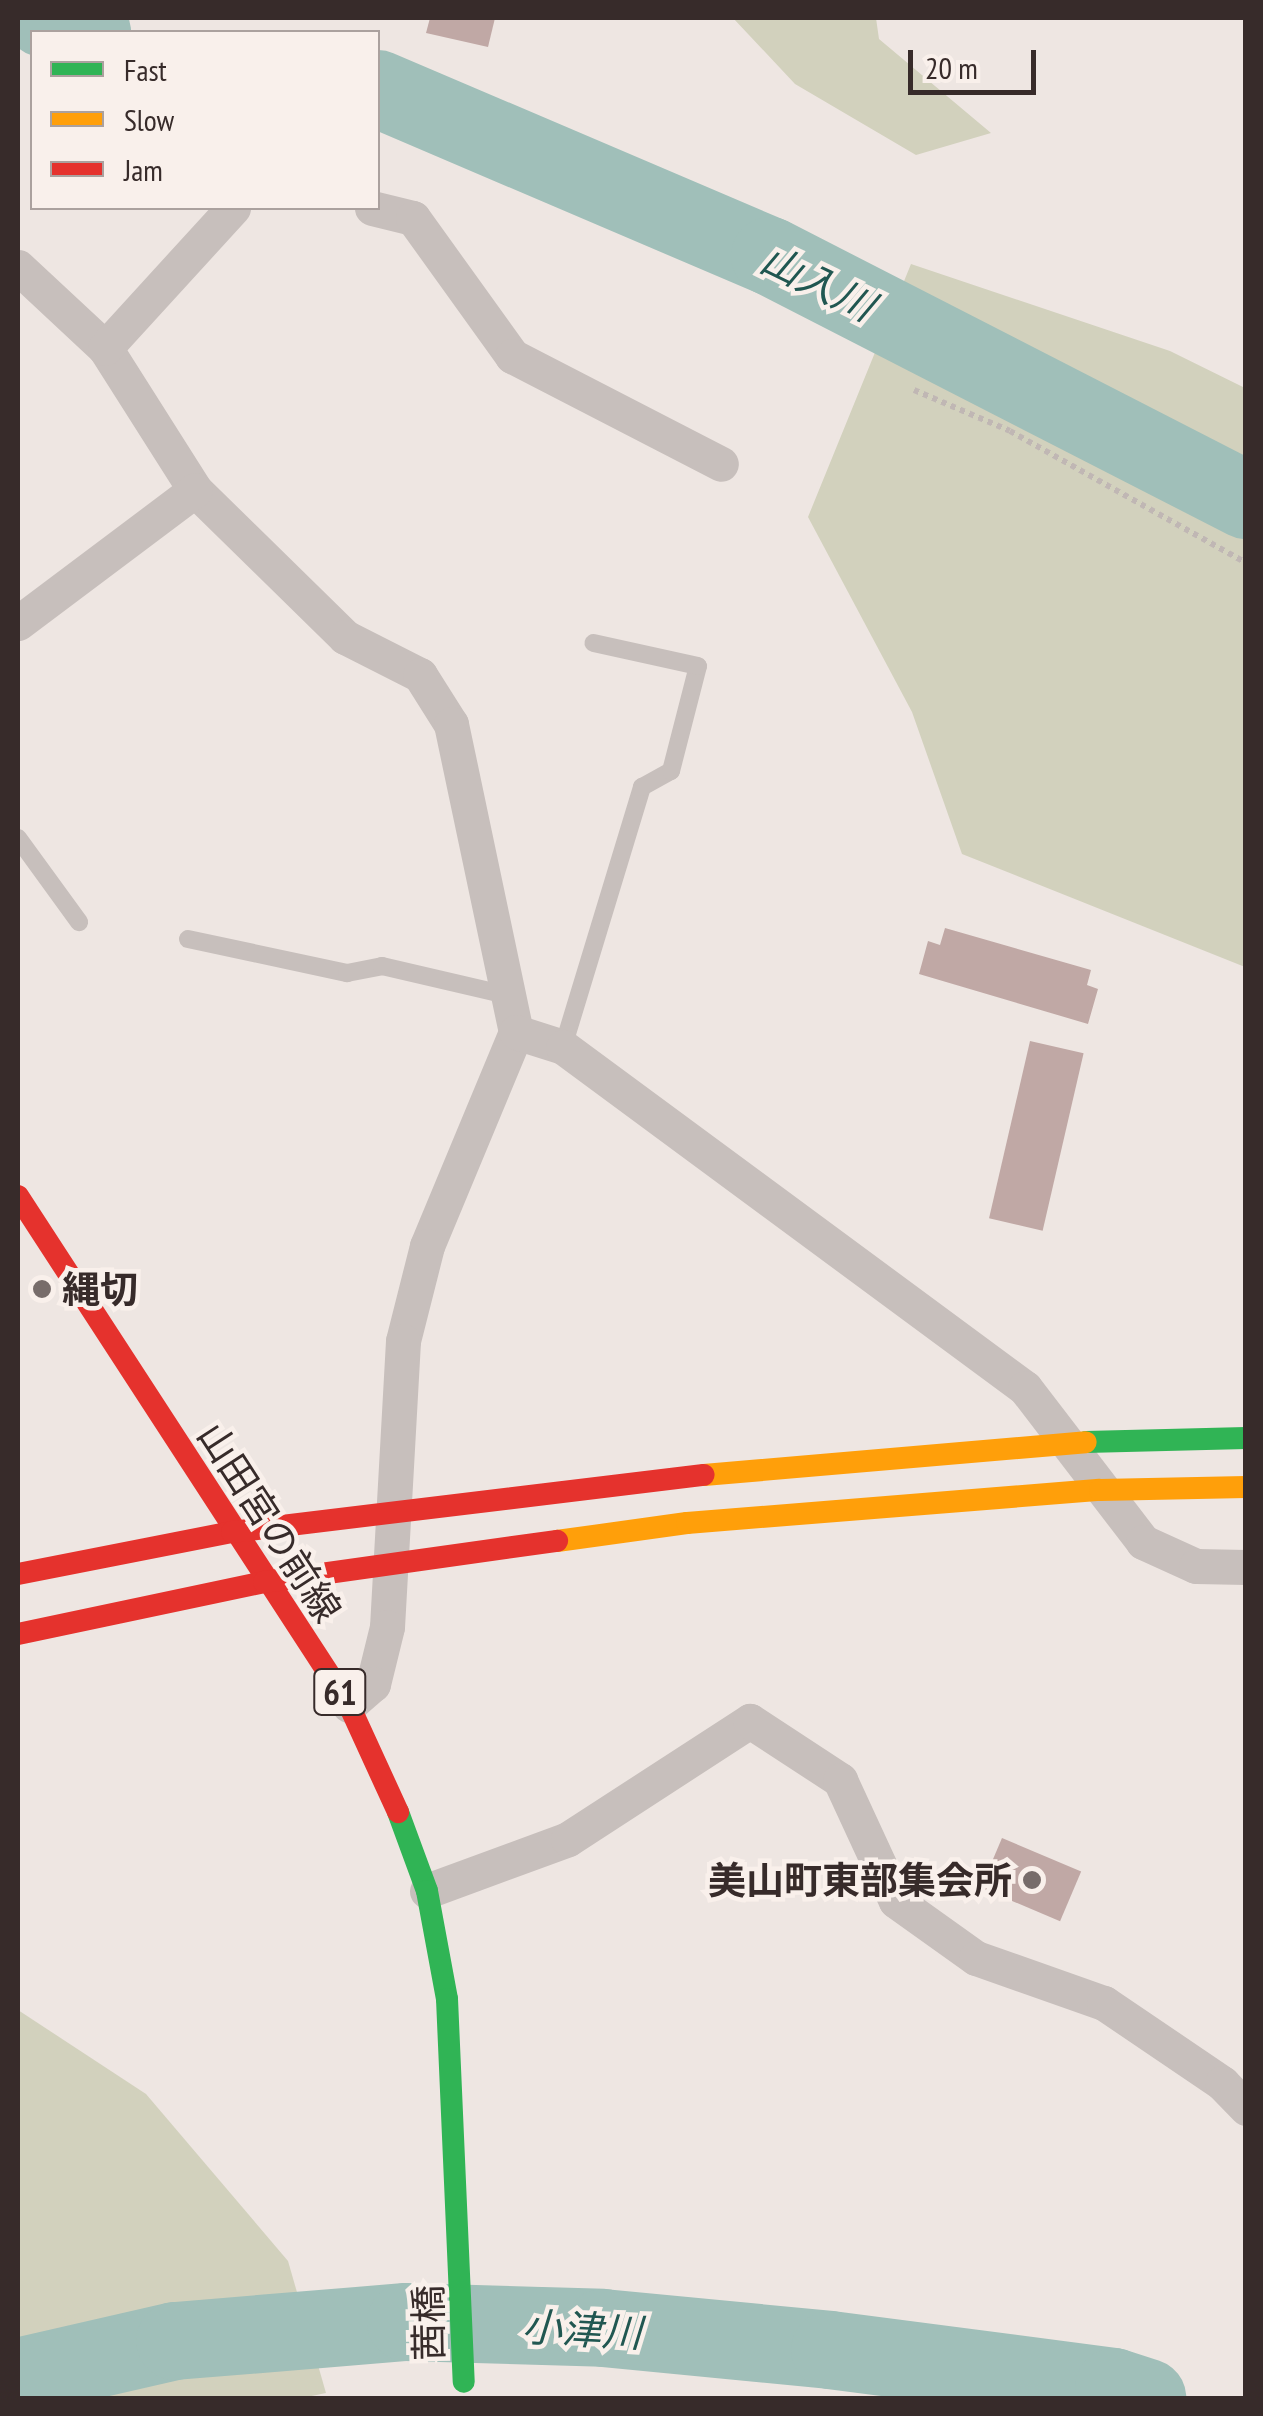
<!DOCTYPE html>
<meta charset="utf-8">
<style>
body{margin:0}
#map{position:relative;width:1263px;height:2416px;overflow:hidden;background:#eee6e2;font-family:"PT Sans Narrow","Noto Sans JP",sans-serif}
div>[style]{position:absolute}
.green>*{inset:0;background:#d2d1bd}
.river>*{height:78px;margin:-39px;padding:0 39px;transform-origin:39px;border-radius:39px;background:#a0bfb9}
.building>*{inset:0;background:#c0a8a5;transform-origin:0 0}
.path>*{height:6px;margin-top:-3px;transform-origin:0;background:repeating-linear-gradient(90deg,#c0b7b4 0 5px,transparent 0 10px)}
.lane>*{height:18px;margin:-9px;padding:0 9px;transform-origin:9px;border-radius:9px;background:#c7bfbc}
.street>*{height:35px;margin:-17.5px;padding:0 17.5px;transform-origin:17.5px;border-radius:17.5px;background:#c7bfbc}
.fast>*{height:22px;margin:-11px;padding:0 11px;transform-origin:11px;border-radius:11px;background:#30b455}
.slow>*{height:22px;margin:-11px;padding:0 11px;transform-origin:11px;border-radius:11px;background:#ff9f0a}
.jam>*{height:22px;margin:-11px;padding:0 11px;transform-origin:11px;border-radius:11px;background:#e5322d}
.dots>*{width:28px;height:28px;translate:-50% -50%;box-sizing:border-box;border:5px solid #f9f0eb;border-radius:50%}
span{translate:-50% -50%;white-space:nowrap;text-align:center;line-height:1.15;-webkit-text-stroke:9px #f9f0eb;paint-order:stroke}
.shield-label span{padding:2px 8px;background:#f9f0eb;border:2px solid;border-radius:8px;-webkit-text-stroke-width:0}
.shield-label{font-size:35px;color:#372b2a;font-weight:700}
.poi-label{font-size:38px;color:#372b2a;font-weight:700}
.left{translate:0 -50%;text-align:left}
.right{translate:-100% -50%;text-align:right}
.street-label{font-size:38px;color:#372b2a}
.water-label{font-size:40px;color:#215751;font-style:italic}
.frame{position:absolute;inset:0;border:20px solid #372b2a;pointer-events:none}
.legend{position:absolute;left:30px;top:30px;width:350px;height:180px;box-sizing:border-box;background:#f9f0eb;border:2px solid #aba19e;margin:0;padding:12px 18px;list-style:none;font-size:30px;color:#372b2a}
.legend li{display:flex;align-items:center;gap:20px;height:50px}
.legend b{width:50px;border:2px solid #aba19e}
.scale{position:absolute;left:908px;top:50px;width:128px;height:45px;box-sizing:border-box;border:5px solid #372b2a;border-top:0;padding-left:12px;font-size:30px;line-height:35px;white-space:nowrap;color:#372b2a;-webkit-text-stroke:8px #f9f0eb;paint-order:stroke}
</style>
<div id="map">
<div class="green">
<i style="clip-path:polygon(733px 18px,876px 18px,879px 39px,991px 133px,916px 155px,795px 84px)"></i>
<i style="clip-path:polygon(911px 264px,1170px 351px,1245px 388px,1245px 967px,962px 854px,912px 712px,808px 517px)"></i>
<i style="clip-path:polygon(18px 2010px,146px 2094px,288px 2261px,326px 2393px,302px 2398px,18px 2398px)"></i>
</div>
<div class="river">
<i style="left:43px;top:18px;width:51px;rotate:15.9deg"></i>
<i style="left:378px;top:89px;width:426px;rotate:23.1deg"></i>
<i style="left:770px;top:256px;width:535px;rotate:27.14deg"></i>
<i style="left:18px;top:2377px;width:161px;rotate:-12.9deg"></i>
<i style="left:175px;top:2341px;width:232px;rotate:-4.7deg"></i>
<i style="left:406px;top:2322px;width:197px;rotate:1.7deg"></i>
<i style="left:603px;top:2328px;width:228px;rotate:5.5deg"></i>
<i style="left:830px;top:2350px;width:286px;rotate:7.4deg"></i>
<i style="left:1114px;top:2387px;width:35px;rotate:18deg"></i>
</div>
<div class="building">
<i style="clip-path:polygon(430px 18px,495px 18px,488px 47px,426px 33px)"></i>
<i style="clip-path:polygon(945px 928px,1091px 970px,1087px 985px,1098px 989px,1088px 1024px,919px 974px,928px 941px,940px 945px)"></i>
<i style="left:1030px;top:1041px;width:55px;height:182px;rotate:13deg"></i>
<i style="left:1002px;top:1838px;width:86px;height:54px;rotate:23deg"></i>
</div>
<div class="path">
<i style="left:914px;top:390px;width:104px;rotate:23.1deg"></i>
<i style="left:1010px;top:431px;width:270px;rotate:29.2deg"></i>
</div>
<div class="lane">
<i style="left:18px;top:838px;width:104px;rotate:54deg"></i>
<i style="left:188px;top:939px;width:163px;rotate:12.1deg"></i>
<i style="left:347px;top:973px;width:36px;rotate:-11deg"></i>
<i style="left:382px;top:966px;width:128px;rotate:13.1deg"></i>
<i style="left:563px;top:1047px;width:272px;rotate:-73.1deg"></i>
<i style="left:642px;top:787px;width:33px;rotate:-29deg"></i>
<i style="left:671px;top:771px;width:108px;rotate:-75.6deg"></i>
<i style="left:698px;top:666px;width:107px;rotate:-167.6deg"></i>
</div>
<div class="street">
<i style="left:372px;top:208px;width:42px;rotate:13.7deg"></i>
<i style="left:413px;top:218px;width:170px;rotate:54.3deg"></i>
<i style="left:512px;top:356px;width:235px;rotate:27.3deg"></i>
<i style="left:18px;top:267px;width:119px;rotate:43deg"></i>
<i style="left:105px;top:348px;width:168px;rotate:57.6deg"></i>
<i style="left:195px;top:490px;width:210px;rotate:44.4deg"></i>
<i style="left:345px;top:637px;width:84px;rotate:26.9deg"></i>
<i style="left:420px;top:675px;width:58px;rotate:57.7deg"></i>
<i style="left:451px;top:724px;width:315px;rotate:78.1deg"></i>
<i style="left:516px;top:1032px;width:232px;rotate:112.6deg"></i>
<i style="left:427px;top:1246px;width:98px;rotate:104.2deg"></i>
<i style="left:403px;top:1341px;width:286px;rotate:93.2deg"></i>
<i style="left:387px;top:1627px;width:59px;rotate:103.8deg"></i>
<i style="left:373px;top:1684px;width:32px;rotate:139deg"></i>
<i style="left:105px;top:348px;width:190px;rotate:-47.6deg"></i>
<i style="left:18px;top:623px;width:221px;rotate:-36.9deg"></i>
<i style="left:516px;top:1032px;width:49px;rotate:17.7deg"></i>
<i style="left:563px;top:1047px;width:574px;rotate:36.43deg"></i>
<i style="left:1025px;top:1388px;width:194px;rotate:52.5deg"></i>
<i style="left:1143px;top:1542px;width:58px;rotate:24.4deg"></i>
<i style="left:1196px;top:1566px;width:50px;rotate:1.1deg"></i>
<i style="left:427px;top:1891px;width:150px;rotate:-20.2deg"></i>
<i style="left:568px;top:1839px;width:217px;rotate:-33deg"></i>
<i style="left:750px;top:1721px;width:108px;rotate:33.2deg"></i>
<i style="left:840px;top:1780px;width:133px;rotate:65.2deg"></i>
<i style="left:896px;top:1901px;width:98px;rotate:35.5deg"></i>
<i style="left:976px;top:1958px;width:136px;rotate:19.4deg"></i>
<i style="left:1104px;top:2003px;width:143px;rotate:34.1deg"></i>
<i style="left:1222px;top:2083px;width:35px;rotate:46deg"></i>
</div>
<div class="fast">
<i style="left:1086px;top:1442px;width:160px;rotate:-1.4deg"></i>
<i style="left:398px;top:1812px;width:84px;rotate:69.8deg"></i>
<i style="left:427px;top:1891px;width:110px;rotate:79.5deg"></i>
<i style="left:447px;top:1999px;width:383px;rotate:87.5deg"></i>
</div>
<div class="slow">
<i style="left:704px;top:1475px;width:383px;rotate:-4.9deg"></i>
<i style="left:557px;top:1541px;width:131px;rotate:-7.9deg"></i>
<i style="left:687px;top:1523px;width:414px;rotate:-4.6deg"></i>
<i style="left:1100px;top:1490px;width:146px;rotate:-1.2deg"></i>
</div>
<div class="jam">
<i style="left:18px;top:1196px;width:607px;rotate:56.96deg"></i>
<i style="left:349px;top:1705px;width:118px;rotate:65.4deg"></i>
<i style="left:18px;top:1574px;width:218px;rotate:-11.1deg"></i>
<i style="left:232px;top:1532px;width:475px;rotate:-6.9deg"></i>
<i style="left:18px;top:1634px;width:251px;rotate:-11.9deg"></i>
<i style="left:264px;top:1582px;width:296px;rotate:-8deg"></i>
</div>
<div class="dots">
<i style="left:42px;top:1289px;background:#776c6a"></i>
<i style="left:1032px;top:1880px;background:#776c6a"></i>
</div>
<div class="shield-label">
<span style="left:340px;top:1692px">61</span>
</div>
<div class="poi-label">
<span class="left" style="left:62px;top:1289px">縄切</span>
<span class="right" style="left:1012px;top:1880px">美山町東部集会所</span>
</div>
<div class="street-label">
<span style="left:270px;top:1522px;rotate:57deg">山田宮の前線</span>
<span style="left:428px;top:2323px;rotate:-91deg">茜橋</span>
</div>
<div class="water-label">
<span style="left:818px;top:282px;rotate:26deg">山入川</span>
<span style="left:582px;top:2329px;rotate:3deg">小津川</span>
</div>
<div class="frame"></div>
<ul class="legend">
<li><b style="height:12px;background:#30b455"></b>Fast</li>
<li><b style="height:12px;background:#ff9f0a"></b>Slow</li>
<li><b style="height:12px;background:#e5322d"></b>Jam</li>
</ul>
<div class="scale">20 m</div>
</div>
